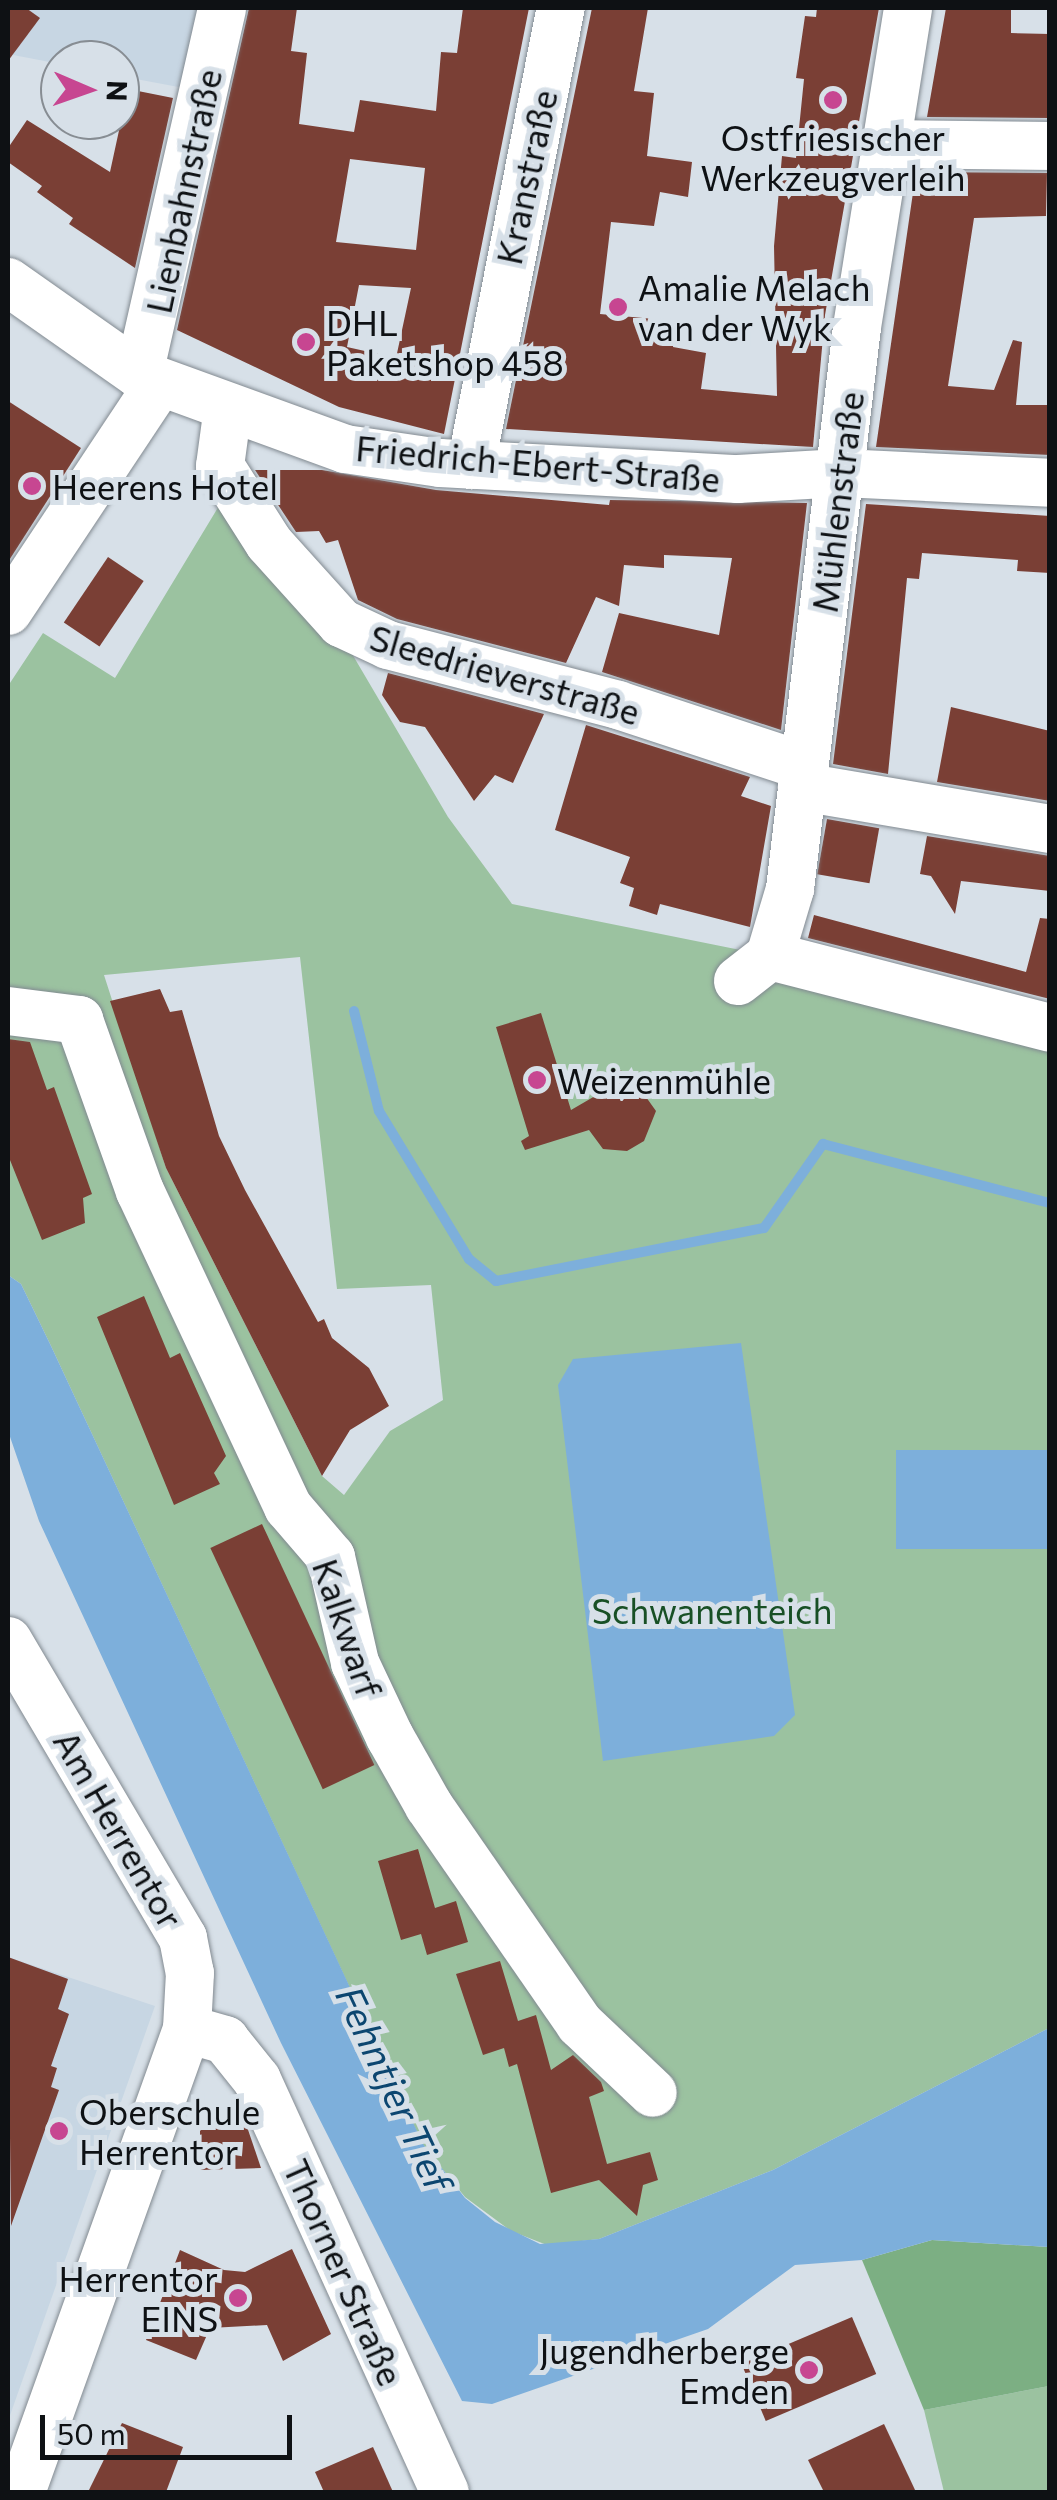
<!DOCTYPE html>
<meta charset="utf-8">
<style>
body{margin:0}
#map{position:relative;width:1057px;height:2500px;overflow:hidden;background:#d7e0e8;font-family:Commissioner,sans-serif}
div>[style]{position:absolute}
.built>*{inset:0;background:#c7d6e3}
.green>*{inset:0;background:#9bc2a0}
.forest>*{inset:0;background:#7caf83}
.water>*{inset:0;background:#7dafdb;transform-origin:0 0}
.stream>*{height:10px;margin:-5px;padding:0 5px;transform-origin:5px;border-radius:5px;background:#7dafdb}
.building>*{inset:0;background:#7a3f35;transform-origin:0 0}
.roads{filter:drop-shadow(0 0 2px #828a91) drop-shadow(0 0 2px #828a91)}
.minor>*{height:48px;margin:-24px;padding:0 24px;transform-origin:24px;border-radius:24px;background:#fff}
.dots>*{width:28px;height:28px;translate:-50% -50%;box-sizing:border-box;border:5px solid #d7e0e8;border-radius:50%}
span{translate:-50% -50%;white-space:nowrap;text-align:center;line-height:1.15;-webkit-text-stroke:10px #d7e0e8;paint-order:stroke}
.poi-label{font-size:35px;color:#0e1114}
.left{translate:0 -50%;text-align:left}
.right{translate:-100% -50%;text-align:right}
.street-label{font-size:35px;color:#0e1114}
.park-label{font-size:35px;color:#185025}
.water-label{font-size:38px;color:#0c4670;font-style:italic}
.frame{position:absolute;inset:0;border:10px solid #0e1114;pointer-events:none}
.north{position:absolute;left:40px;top:40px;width:100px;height:100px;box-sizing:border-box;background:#d7e0e8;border:2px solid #878d93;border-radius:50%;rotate:92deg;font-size:28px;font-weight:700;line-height:40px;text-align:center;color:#0e1114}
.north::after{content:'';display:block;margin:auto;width:35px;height:45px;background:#c74691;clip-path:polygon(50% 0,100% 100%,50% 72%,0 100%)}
.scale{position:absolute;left:40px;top:2415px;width:252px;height:45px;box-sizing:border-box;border:5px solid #0e1114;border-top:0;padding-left:12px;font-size:30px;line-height:35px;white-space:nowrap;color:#0e1114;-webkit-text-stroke:8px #d7e0e8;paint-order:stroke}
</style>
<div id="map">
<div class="built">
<i style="clip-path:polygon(8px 8px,207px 8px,189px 89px,120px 76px,120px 60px,60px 64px,8px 54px)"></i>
<i style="clip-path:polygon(8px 1957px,155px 2006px,8px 2421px)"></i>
</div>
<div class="green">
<i style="clip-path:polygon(evenodd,231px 486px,348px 647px,448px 817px,512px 904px,770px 956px,1049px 1028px,1049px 2028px,773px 2170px,599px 2239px,547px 2245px,511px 2231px,465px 2197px,423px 2145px,51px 1346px,21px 1284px,8px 1275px,8px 686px,43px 633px,115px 678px,231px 486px,300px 957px,337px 1289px,431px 1285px,443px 1400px,390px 1431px,344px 1495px,322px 1476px,166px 1168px,104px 975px,300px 957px)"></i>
<i style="clip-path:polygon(1049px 2386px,1049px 2492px,944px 2492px,924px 2410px)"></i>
</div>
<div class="forest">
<i style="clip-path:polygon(932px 2240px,1049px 2247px,1049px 2386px,924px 2410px,862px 2260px)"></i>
</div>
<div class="water">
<i style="clip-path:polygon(8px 1275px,21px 1284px,51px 1346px,423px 2144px,465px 2198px,495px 2222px,540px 2244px,599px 2239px,773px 2170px,1049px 2028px,1049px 2247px,932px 2240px,862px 2260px,795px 2265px,708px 2329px,492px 2404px,462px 2401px,281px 2043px,39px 1521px,8px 1431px)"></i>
<i style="clip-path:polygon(741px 1343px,795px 1715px,774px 1736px,603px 1761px,558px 1385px,573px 1359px)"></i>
<i style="left:1049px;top:1450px;width:99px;height:153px;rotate:90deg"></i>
</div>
<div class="stream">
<i style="left:354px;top:1011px;width:103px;rotate:76deg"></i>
<i style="left:379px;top:1111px;width:173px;rotate:58.7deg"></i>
<i style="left:469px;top:1259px;width:35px;rotate:39deg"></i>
<i style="left:496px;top:1281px;width:273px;rotate:-11.2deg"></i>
<i style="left:764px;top:1228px;width:103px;rotate:-54.9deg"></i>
<i style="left:823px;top:1144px;width:235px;rotate:14.6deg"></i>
</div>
<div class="building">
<i style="clip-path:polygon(8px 8px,26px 8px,40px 18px,8px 61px)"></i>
<i style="clip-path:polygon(evenodd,249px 8px,297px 8px,291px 51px,307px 53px,299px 124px,354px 132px,360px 100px,436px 111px,441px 52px,457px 53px,463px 8px,529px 8px,444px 434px,339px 407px,177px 330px,249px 8px,350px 159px,425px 168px,416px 250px,336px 242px,350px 159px,249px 8px,359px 285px,411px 288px,396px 358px,347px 347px,359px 285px)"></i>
<i style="clip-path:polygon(592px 8px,648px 8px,634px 91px,654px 93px,647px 156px,692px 162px,688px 197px,660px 192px,654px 226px,611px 222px,600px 314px,675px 321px,673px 347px,706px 353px,701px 389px,777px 396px,774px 246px,782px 156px,796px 158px,804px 79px,796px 78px,805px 16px,816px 17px,817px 8px,879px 8px,825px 315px,813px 447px,506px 429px)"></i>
<i style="clip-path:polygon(946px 8px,1011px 8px,1011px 33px,1050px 34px,1050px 118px,927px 117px)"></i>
<i style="clip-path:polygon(128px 89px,173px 98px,135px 268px,69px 224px,73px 218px,37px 192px,42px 186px,8px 162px,8px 148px,27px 120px,110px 172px)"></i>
<i style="clip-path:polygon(916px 172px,1047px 173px,1046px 216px,974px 218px,948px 386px,994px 390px,1013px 340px,1022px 342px,1016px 405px,1050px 405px,1050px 455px,876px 447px)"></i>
<i style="clip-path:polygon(8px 401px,81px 448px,8px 562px)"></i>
<i style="clip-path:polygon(255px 470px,322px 470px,436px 490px,609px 505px,610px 500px,807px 503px,781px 730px,602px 672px,619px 613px,719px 635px,732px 558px,664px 555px,664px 568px,624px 565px,619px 606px,596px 597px,566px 663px,397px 619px,358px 600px,338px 540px,326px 543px,319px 531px,296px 532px)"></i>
<i style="clip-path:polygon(866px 504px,1050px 516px,1050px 573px,1017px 571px,1018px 560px,922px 553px,919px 579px,907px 578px,888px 774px,833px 764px)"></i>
<i style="left:108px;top:557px;width:43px;height:79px;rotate:34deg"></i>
<i style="clip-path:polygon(388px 673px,544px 714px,513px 783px,495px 775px,474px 801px,425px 727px,400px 722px,382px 695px)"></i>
<i style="clip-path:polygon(951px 707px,1050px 731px,1050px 801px,937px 782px)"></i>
<i style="clip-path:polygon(586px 725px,750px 777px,741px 796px,771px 806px,750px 927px,660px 904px,657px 915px,629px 906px,634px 888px,620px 883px,630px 857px,555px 830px)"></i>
<i style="left:827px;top:819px;width:53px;height:56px;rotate:10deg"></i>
<i style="clip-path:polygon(927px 836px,1050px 856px,1050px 891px,961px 881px,955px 914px,931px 876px,920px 874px)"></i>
<i style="clip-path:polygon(814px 915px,1026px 972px,1040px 918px,1050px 919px,1050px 999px,808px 938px)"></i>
<i style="clip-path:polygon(160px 989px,170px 1012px,182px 1010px,219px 1136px,245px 1190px,318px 1322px,324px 1319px,332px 1338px,369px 1368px,389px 1406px,350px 1430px,322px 1476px,166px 1168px,110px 1001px)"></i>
<i style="clip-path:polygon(541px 1013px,571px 1110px,614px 1085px,617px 1070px,644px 1075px,641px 1090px,656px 1111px,644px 1141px,627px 1151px,603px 1149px,589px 1130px,525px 1150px,521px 1141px,529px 1136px,496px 1027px)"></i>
<i style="clip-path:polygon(8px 1039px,30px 1042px,47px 1090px,54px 1087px,92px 1194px,83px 1198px,85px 1223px,42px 1240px,8px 1155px)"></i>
<i style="clip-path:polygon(144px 1296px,170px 1358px,180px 1353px,226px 1456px,214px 1473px,220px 1484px,174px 1505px,97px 1317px)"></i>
<i style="left:262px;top:1524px;width:266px;height:57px;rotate:65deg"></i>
<i style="clip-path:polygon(418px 1849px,435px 1908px,456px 1901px,468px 1942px,427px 1955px,421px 1934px,401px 1940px,378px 1861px)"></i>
<i style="clip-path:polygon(8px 1957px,68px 1979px,58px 2009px,69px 2014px,51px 2066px,57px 2068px,51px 2087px,59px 2090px,11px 2226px)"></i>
<i style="clip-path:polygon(500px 1961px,518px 2021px,536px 2015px,551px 2070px,573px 2055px,601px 2082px,604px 2091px,589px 2097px,607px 2164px,650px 2152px,658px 2180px,643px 2185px,637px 2216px,599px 2180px,551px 2193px,517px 2064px,509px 2067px,504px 2048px,483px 2055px,456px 1974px)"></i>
<i style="clip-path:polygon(219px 2112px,242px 2112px,261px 2168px,200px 2170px,200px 2131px)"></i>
<i style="clip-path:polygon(292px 2249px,331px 2334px,283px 2361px,267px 2325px,210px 2328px,196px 2360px,146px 2340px,180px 2250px,224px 2270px,245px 2272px)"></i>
<i style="left:852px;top:2317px;width:62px;height:120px;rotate:67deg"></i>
<i style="clip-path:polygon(122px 2423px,183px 2447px,166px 2492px,88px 2492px)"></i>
<i style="clip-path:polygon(884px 2424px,916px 2492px,824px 2492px,808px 2460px)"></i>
<i style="clip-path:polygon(373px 2447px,393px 2492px,324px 2492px,315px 2472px)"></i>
</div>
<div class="roads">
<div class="minor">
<i style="left:885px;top:144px;width:165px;rotate:0.7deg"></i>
<i style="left:8px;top:282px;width:160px;rotate:35.1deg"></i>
<i style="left:139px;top:374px;width:219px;rotate:20deg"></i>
<i style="left:345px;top:449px;width:96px;rotate:8.4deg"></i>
<i style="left:440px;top:463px;width:298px;rotate:3.1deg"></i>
<i style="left:738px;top:479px;width:103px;rotate:-3.3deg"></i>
<i style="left:841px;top:473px;width:209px;rotate:2.7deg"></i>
<i style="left:139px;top:374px;width:375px;rotate:-77.2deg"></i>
<i style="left:228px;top:407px;width:60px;rotate:97.7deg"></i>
<i style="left:220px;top:466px;width:91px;rotate:57.5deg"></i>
<i style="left:269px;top:543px;width:108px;rotate:48deg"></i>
<i style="left:341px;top:623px;width:52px;rotate:25.1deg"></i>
<i style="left:388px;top:645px;width:238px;rotate:14.6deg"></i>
<i style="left:618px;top:705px;width:196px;rotate:18.2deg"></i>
<i style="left:471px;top:465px;width:466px;rotate:-78.9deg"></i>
<i style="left:8px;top:611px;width:273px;rotate:-56.4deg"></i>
<i style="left:802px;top:787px;width:252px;rotate:9.6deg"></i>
<i style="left:770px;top:956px;width:289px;rotate:14.4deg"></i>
<i style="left:738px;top:981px;width:41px;rotate:-38deg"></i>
<i style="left:770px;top:956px;width:70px;rotate:-73.4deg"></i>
<i style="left:790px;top:889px;width:566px;rotate:-83.2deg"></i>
<i style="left:857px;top:327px;width:323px;rotate:-80.9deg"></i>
<i style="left:8px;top:1011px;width:72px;rotate:7.2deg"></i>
<i style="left:79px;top:1020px;width:182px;rotate:70.4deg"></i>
<i style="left:140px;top:1191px;width:349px;rotate:64.9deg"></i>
<i style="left:288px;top:1507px;width:66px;rotate:49.3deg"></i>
<i style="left:331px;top:1557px;width:109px;rotate:77.2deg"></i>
<i style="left:355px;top:1663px;width:82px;rotate:64.7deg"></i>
<i style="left:390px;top:1737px;width:79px;rotate:60.5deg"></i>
<i style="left:429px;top:1806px;width:265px;rotate:55.3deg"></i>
<i style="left:580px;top:2024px;width:100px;rotate:43.4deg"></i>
<i style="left:8px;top:1641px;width:345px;rotate:59.5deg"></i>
<i style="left:183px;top:1938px;width:36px;rotate:79deg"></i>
<i style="left:190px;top:1973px;width:56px;rotate:93.1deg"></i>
<i style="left:187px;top:2029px;width:492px;rotate:109.7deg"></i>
<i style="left:187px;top:2029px;width:40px;rotate:16deg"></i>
<i style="left:225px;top:2040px;width:51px;rotate:51.3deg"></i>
<i style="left:257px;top:2080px;width:453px;rotate:65.5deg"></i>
</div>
</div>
<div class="dots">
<i style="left:833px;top:100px;background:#c74691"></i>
<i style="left:618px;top:307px;background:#c74691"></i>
<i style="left:306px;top:342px;background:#c74691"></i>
<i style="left:32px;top:486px;background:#c74691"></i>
<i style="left:537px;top:1080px;background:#c74691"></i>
<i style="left:59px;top:2131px;background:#c74691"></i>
<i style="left:238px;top:2298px;background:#c74691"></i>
<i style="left:809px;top:2370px;background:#c74691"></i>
</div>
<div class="poi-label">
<span style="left:833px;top:157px">Ostfriesischer<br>Werkzeugverleih</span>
<span class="left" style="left:638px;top:307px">Amalie Melach<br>van der Wyk</span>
<span class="left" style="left:326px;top:342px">DHL<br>Paketshop 458</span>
<span class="left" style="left:52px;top:486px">Heerens Hotel</span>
<span class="left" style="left:557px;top:1080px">Weizenmühle</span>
<span class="left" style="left:79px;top:2131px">Oberschule<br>Herrentor</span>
<span class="right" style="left:218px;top:2298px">Herrentor<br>EINS</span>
<span class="right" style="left:789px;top:2370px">Jugendherberge<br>Emden</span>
</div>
<div class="street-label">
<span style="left:526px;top:177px;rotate:-78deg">Kranstraße</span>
<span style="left:183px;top:191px;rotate:-78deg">Lienbahnstraße</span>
<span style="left:538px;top:463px;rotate:5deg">Friedrich-Ebert-Straße</span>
<span style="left:837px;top:502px;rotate:-83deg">Mühlenstraße</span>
<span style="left:505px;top:674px;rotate:16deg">Sleedrieverstraße</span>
<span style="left:348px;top:1628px;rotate:71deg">Kalkwarf</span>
<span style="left:119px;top:1829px;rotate:60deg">Am Herrentor</span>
<span style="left:344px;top:2272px;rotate:66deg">Thorner Straße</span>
</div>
<div class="park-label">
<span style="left:712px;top:1610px">Schwanenteich</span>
</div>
<div class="water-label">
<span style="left:395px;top:2088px;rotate:65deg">Fehntjer Tief</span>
</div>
<div class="frame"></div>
<div class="north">N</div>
<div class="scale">50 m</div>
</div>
